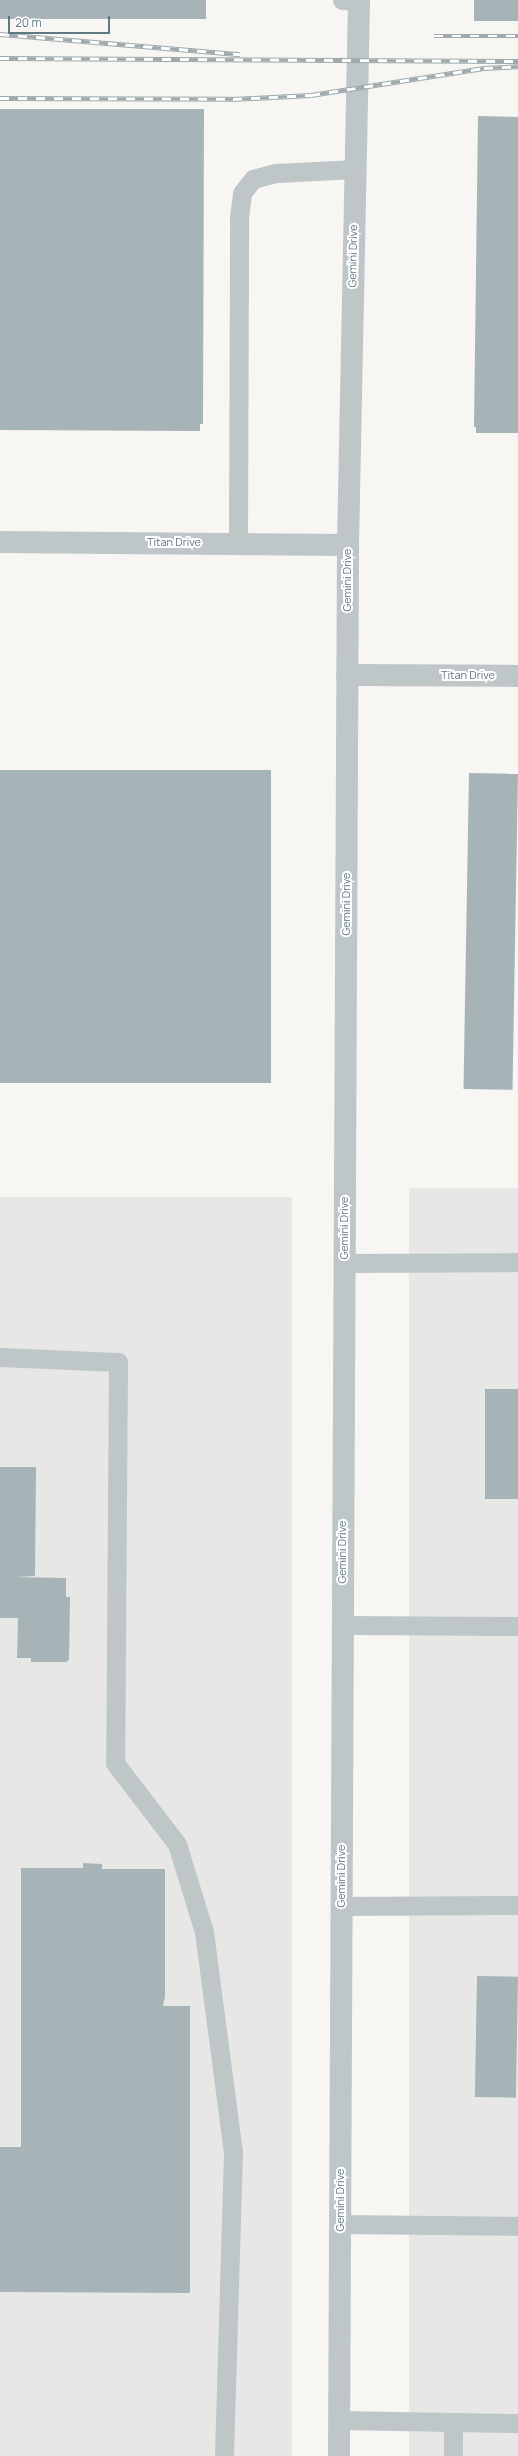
<!DOCTYPE html>
<style>
body{margin:0}
#map{position:relative;width:518px;height:2456px;overflow:hidden;background:#f7f6f2;font-family:Manrope,sans-serif}
div>[style]{position:absolute}
.built>*{inset:0;background:#e7e8e6;transform-origin:0 0}
.building>*{inset:0;background:#a6b3b7;transform-origin:0 0}
.service>*{height:19px;margin:-9.5px;padding:0 9.5px;transform-origin:9.5px;border-radius:9.5px;background:#bec6c8}
.minor>*{height:22px;margin:-11px;padding:0 11px;transform-origin:11px;border-radius:11px;background:#bec6c8}
.rail>*{height:4.5px;margin-top:-2.25px;transform-origin:0;background:repeating-linear-gradient(90deg,#fff 0 9px,#9faaae 0 18px);box-sizing:border-box;border-block:1px solid #9faaae}
span{translate:-50% -50%;white-space:nowrap;text-align:center;line-height:1.15;-webkit-text-stroke:4px #fff;paint-order:stroke}
.street-label{font-size:11px;color:#5e7981}
.scale{position:absolute;left:8px;top:16px;width:102px;height:18px;box-sizing:border-box;border:2px solid #5e7981;border-top:0;padding-left:5px;font-size:12px;line-height:14px;white-space:nowrap;color:#5e7981;-webkit-text-stroke:3px #fff;paint-order:stroke}
</style>
<div id="map">
<div class="built">
<i style="left:409px;top:1188px;width:109px;height:1268px"></i>
<i style="left:0;top:1197px;width:292px;height:1259px"></i>
</div>
<div class="building">
<i style="left:0;top:0;width:206px;height:19px"></i>
<i style="left:474px;top:0;width:44px;height:21px"></i>
<i style="clip-path:polygon(0 109px,204px 109px,203px 424px,200px 424px,200px 431px,0 430px)"></i>
<i style="clip-path:polygon(478px 116px,518px 117px,518px 433px,476px 433px,476px 427px,474px 427px)"></i>
<i style="left:0;top:770px;width:271px;height:313px"></i>
<i style="left:469px;top:773px;width:49px;height:316px;rotate:1deg"></i>
<i style="left:485px;top:1389px;width:33px;height:110px"></i>
<i style="clip-path:polygon(0 1467px,36px 1467px,35px 1576px,15px 1577px,66px 1578px,66px 1597px,70px 1597px,69px 1660px,66px 1662px,31px 1662px,31px 1658px,17px 1658px,18px 1618px,0 1618px)"></i>
<i style="clip-path:polygon(83px 1863px,102px 1864px,102px 1869px,165px 1869px,165px 1997px,163px 2006px,190px 2006px,190px 2293px,0 2292px,0 2147px,21px 2147px,21px 1868px,83px 1868px)"></i>
<i style="left:477px;top:1976px;width:41px;height:121px;rotate:1deg"></i>
</div>
<div class="service">
<i style="left:342px;top:0;width:17px;rotate:3deg"></i>
<i style="left:238px;top:543px;width:325px;rotate:-89.8deg"></i>
<i style="left:239px;top:218px;width:25px;rotate:-83deg"></i>
<i style="left:242px;top:193px;width:18px;rotate:-52deg"></i>
<i style="left:253px;top:179px;width:24px;rotate:-15deg"></i>
<i style="left:276px;top:173px;width:79px;rotate:-2.9deg"></i>
<i style="left:344px;top:1263px;width:174px;rotate:-0.3deg"></i>
<i style="left:0;top:1357px;width:118px;rotate:2.4deg"></i>
<i style="left:118px;top:1362px;width:401px;rotate:90.4deg"></i>
<i style="left:115px;top:1763px;width:102px;rotate:52.6deg"></i>
<i style="left:177px;top:1844px;width:92px;rotate:72.9deg"></i>
<i style="left:204px;top:1932px;width:222px;rotate:82.5deg"></i>
<i style="left:233px;top:2152px;width:304px;rotate:91.7deg"></i>
<i style="left:342px;top:1625px;width:176px;rotate:0.3deg"></i>
<i style="left:341px;top:1906px;width:177px;rotate:-0.3deg"></i>
<i style="left:339px;top:2224px;width:179px;rotate:0.6deg"></i>
<i style="left:339px;top:2420px;width:179px;rotate:1deg"></i>
<i style="left:453px;top:2422px;width:34px;rotate:90deg"></i>
</div>
<div class="minor">
<i style="left:0;top:542px;width:348px;rotate:0.5deg"></i>
<i style="left:347px;top:675px;width:171px;rotate:0.3deg"></i>
<i style="left:339px;top:2456px;width:1911px;rotate:-89.73deg"></i>
<i style="left:348px;top:545px;width:545px;rotate:-88.84deg"></i>
</div>
<div class="rail">
<i style="left:0;top:34px;width:241px;rotate:4.8deg"></i>
<i style="left:434px;top:36px;width:84px"></i>
<i style="left:0;top:58px;width:518px;rotate:0.33deg"></i>
<i style="left:0;top:98px;width:233px;rotate:0.2deg"></i>
<i style="left:233px;top:99px;width:78px;rotate:-2.9deg"></i>
<i style="left:311px;top:95px;width:175px;rotate:-8.9deg"></i>
<i style="left:484px;top:68px;width:34px;rotate:-3deg"></i>
</div>
<div class="street-label">
<span style="left:353px;top:256px;rotate:-89deg">Gemini Drive</span>
<span style="left:174px;top:542px">Titan Drive</span>
<span style="left:347px;top:580px;rotate:-90deg">Gemini Drive</span>
<span style="left:468px;top:675px">Titan Drive</span>
<span style="left:346px;top:904px;rotate:-90deg">Gemini Drive</span>
<span style="left:344px;top:1228px;rotate:-90deg">Gemini Drive</span>
<span style="left:342px;top:1552px;rotate:-90deg">Gemini Drive</span>
<span style="left:341px;top:1876px;rotate:-90deg">Gemini Drive</span>
<span style="left:340px;top:2200px;rotate:-90deg">Gemini Drive</span>
</div>
<div class="scale">20 m</div>
</div>
